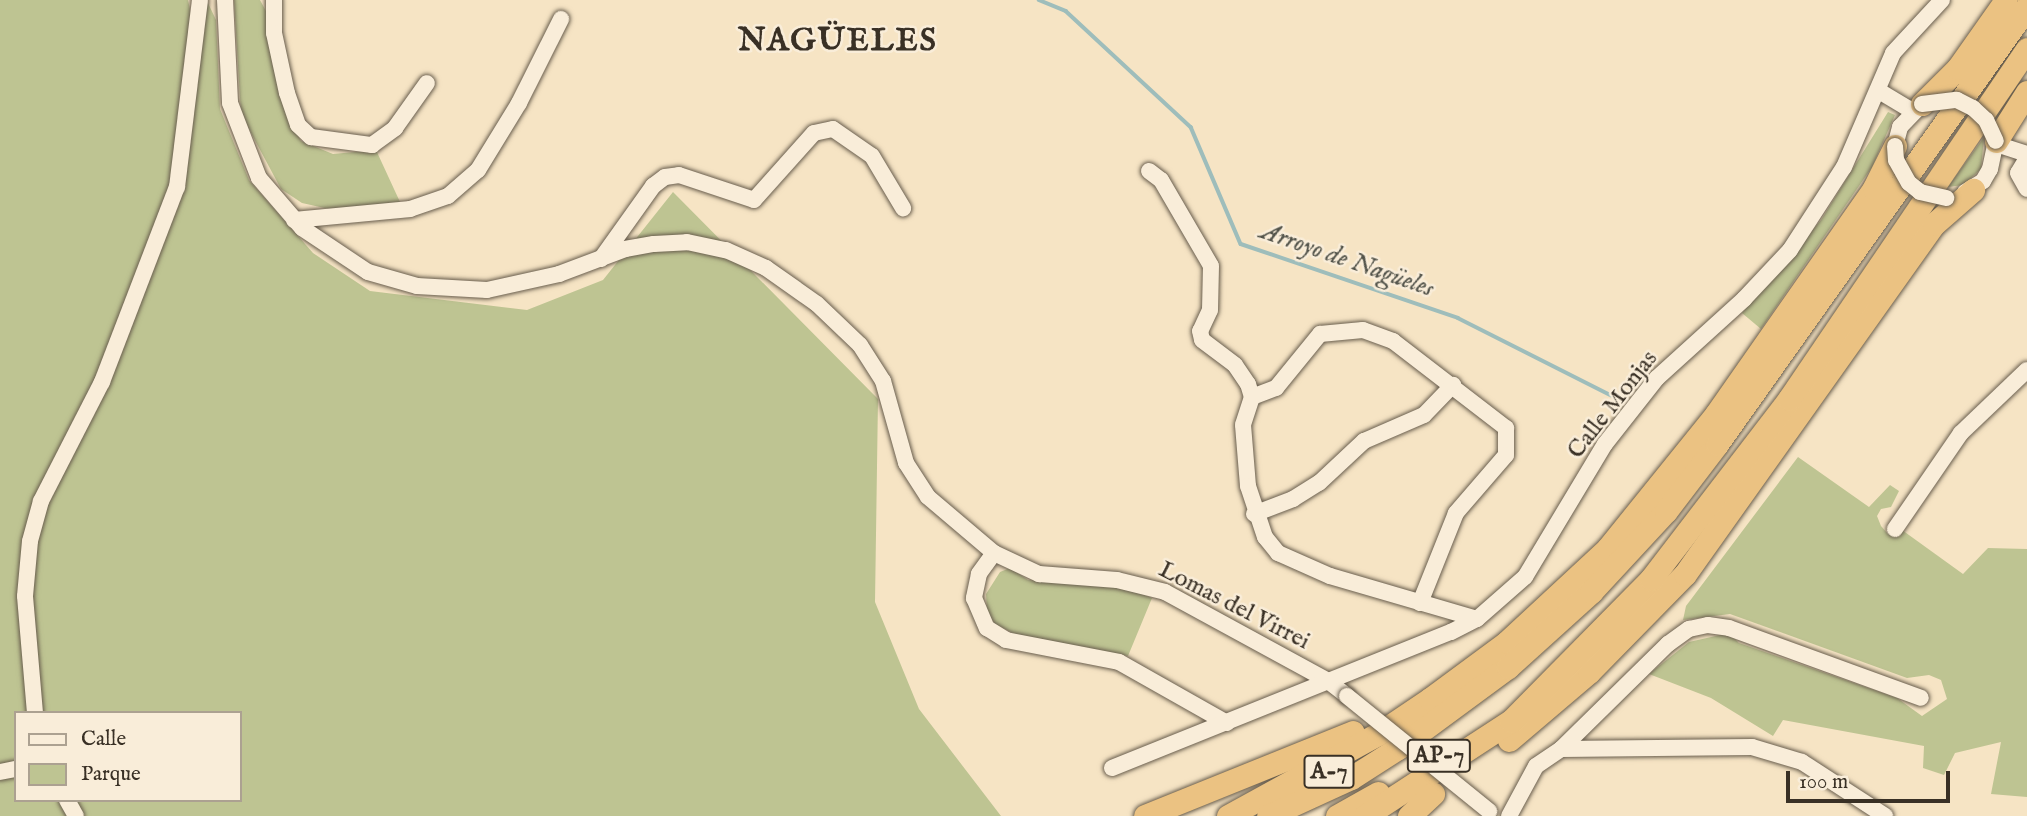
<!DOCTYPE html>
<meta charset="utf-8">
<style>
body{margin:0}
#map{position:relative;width:2027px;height:816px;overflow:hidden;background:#f6e4c4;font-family:"IM FELL English",serif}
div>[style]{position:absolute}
.green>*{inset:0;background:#bec492}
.stream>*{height:3.5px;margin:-1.75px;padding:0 1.75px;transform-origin:1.75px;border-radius:1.75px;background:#9ebdbb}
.roads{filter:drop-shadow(0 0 2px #685d4d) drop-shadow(0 0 2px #685d4d)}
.minor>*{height:16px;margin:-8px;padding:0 8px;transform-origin:8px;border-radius:8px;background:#f9edd9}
.highway>*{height:23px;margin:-11.5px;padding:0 11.5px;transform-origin:11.5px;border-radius:11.5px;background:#ebc282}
.bridges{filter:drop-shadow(0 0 2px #685d4d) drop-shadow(0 0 2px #685d4d)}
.minor-bridge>*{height:16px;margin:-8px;padding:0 8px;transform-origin:8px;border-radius:8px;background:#f9edd9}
span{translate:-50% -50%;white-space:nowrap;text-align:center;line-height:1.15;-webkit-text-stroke:5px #f9edd9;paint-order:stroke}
.shield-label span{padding:2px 5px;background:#f9edd9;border:2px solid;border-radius:5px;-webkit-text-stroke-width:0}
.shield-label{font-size:23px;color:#393025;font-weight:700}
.street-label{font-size:24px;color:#393025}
.water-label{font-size:26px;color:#52534a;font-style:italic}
.district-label{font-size:32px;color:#393025;font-weight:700;letter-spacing:2px}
.legend{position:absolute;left:14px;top:711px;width:228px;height:91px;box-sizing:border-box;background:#f9edd9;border:2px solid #aca191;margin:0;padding:9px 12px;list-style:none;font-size:21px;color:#393025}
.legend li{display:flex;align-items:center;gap:14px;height:35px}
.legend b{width:35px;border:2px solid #aca191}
.scale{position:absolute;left:1786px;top:771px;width:164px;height:32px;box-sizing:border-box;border:4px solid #393025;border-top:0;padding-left:9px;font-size:21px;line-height:24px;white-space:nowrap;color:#393025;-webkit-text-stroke:5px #f9edd9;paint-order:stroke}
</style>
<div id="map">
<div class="green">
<i style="clip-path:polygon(evenodd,0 0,188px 0,196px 36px,203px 7px,208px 3px,216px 20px,220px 109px,249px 180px,313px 253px,370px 291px,527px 310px,603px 280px,673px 192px,878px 399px,875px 602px,919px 709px,1001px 816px,0 816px,0 0,16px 713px,240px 713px,240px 800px,16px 800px,16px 713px)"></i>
<i style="clip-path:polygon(234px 0,260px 0,267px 13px,272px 63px,287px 115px,301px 141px,333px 154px,376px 150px,400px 202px,338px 211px,302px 203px,281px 189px,241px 114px)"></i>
<i style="clip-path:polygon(1888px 112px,1895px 115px,1872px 167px,1761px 329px,1742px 313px,1821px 220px)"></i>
<i style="clip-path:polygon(1984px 137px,1981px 169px,1963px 185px,1948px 187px)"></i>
<i style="clip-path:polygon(1798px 457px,1869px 507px,1890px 485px,1899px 491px,1891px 507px,1881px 509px,1877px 516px,1881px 526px,1888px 534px,1902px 530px,1963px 574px,1988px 548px,2027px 549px,2027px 797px,1991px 794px,2001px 742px,1955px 753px,1944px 775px,1923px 768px,1924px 746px,1783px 720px,1773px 736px,1711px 698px,1649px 674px,1689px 642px,1729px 633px,1739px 643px,1897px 698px,1922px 716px,1947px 699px,1941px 680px,1929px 675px,1907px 678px,1730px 614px,1683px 620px,1686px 606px)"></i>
<i style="clip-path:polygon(1010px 568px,1028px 580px,1127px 588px,1152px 598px,1128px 656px,1015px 634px,995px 624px,987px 612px,986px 594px,1000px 572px)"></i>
</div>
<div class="stream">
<i style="left:1039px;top:0;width:29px;rotate:22deg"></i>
<i style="left:1066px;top:11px;width:171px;rotate:42.9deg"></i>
<i style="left:1191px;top:127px;width:127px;rotate:66.9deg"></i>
<i style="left:1241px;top:244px;width:229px;rotate:18.8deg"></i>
<i style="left:1458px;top:318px;width:182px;rotate:26.8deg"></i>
</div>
<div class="roads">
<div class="minor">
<i style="left:225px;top:0;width:103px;rotate:87.2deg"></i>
<i style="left:230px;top:103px;width:80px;rotate:68.9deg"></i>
<i style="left:259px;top:178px;width:66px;rotate:49.3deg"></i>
<i style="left:302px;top:228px;width:79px;rotate:33.7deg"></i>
<i style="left:368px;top:272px;width:51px;rotate:15.9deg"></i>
<i style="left:417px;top:286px;width:70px;rotate:3.3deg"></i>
<i style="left:487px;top:290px;width:74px;rotate:-12.5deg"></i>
<i style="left:559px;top:274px;width:71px;rotate:-20.7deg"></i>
<i style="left:625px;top:249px;width:29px;rotate:-10deg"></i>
<i style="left:654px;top:244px;width:33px;rotate:-3deg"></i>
<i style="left:687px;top:242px;width:40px;rotate:12deg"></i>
<i style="left:726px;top:250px;width:44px;rotate:24.2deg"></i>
<i style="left:766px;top:268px;width:62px;rotate:35.2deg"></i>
<i style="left:817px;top:304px;width:59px;rotate:43.6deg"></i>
<i style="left:860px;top:345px;width:43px;rotate:57.4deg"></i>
<i style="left:883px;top:381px;width:85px;rotate:74.3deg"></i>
<i style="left:906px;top:463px;width:40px;rotate:57.1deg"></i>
<i style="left:928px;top:497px;width:87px;rotate:40.3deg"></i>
<i style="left:994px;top:553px;width:50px;rotate:25deg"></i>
<i style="left:1039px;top:574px;width:78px;rotate:4.4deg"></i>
<i style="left:1117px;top:580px;width:49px;rotate:14deg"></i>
<i style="left:1165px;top:592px;width:186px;rotate:28.6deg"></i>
<i style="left:1328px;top:681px;width:24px;rotate:38deg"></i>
<i style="left:274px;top:0;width:33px;rotate:90deg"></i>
<i style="left:274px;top:33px;width:61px;rotate:77.8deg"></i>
<i style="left:287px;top:93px;width:34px;rotate:71deg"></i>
<i style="left:298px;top:125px;width:18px;rotate:43deg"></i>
<i style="left:311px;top:137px;width:62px;rotate:7.5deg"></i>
<i style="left:372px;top:145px;width:29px;rotate:-36deg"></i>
<i style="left:395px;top:128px;width:55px;rotate:-54.6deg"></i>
<i style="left:1879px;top:91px;width:39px;rotate:31deg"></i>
<i style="left:1996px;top:144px;width:33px;rotate:18deg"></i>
<i style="left:1895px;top:146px;width:20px;rotate:-75deg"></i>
<i style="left:1900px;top:127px;width:32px;rotate:-46deg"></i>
<i style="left:2027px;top:158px;width:17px;rotate:121deg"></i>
<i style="left:2018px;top:173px;width:18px;rotate:61deg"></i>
<i style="left:1149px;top:171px;width:15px;rotate:37deg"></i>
<i style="left:1161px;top:180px;width:99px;rotate:59.8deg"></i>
<i style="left:1211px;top:266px;width:44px;rotate:91.3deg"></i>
<i style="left:1210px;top:310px;width:23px;rotate:115deg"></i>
<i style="left:1200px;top:331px;width:9px;rotate:77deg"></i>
<i style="left:1202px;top:340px;width:41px;rotate:37.1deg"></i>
<i style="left:1235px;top:365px;width:23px;rotate:56deg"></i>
<i style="left:1248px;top:384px;width:14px;rotate:73deg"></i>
<i style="left:1252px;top:397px;width:29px;rotate:108deg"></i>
<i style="left:1243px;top:425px;width:61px;rotate:85.3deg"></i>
<i style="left:1248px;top:486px;width:54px;rotate:71.6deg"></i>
<i style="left:1265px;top:537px;width:21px;rotate:51deg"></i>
<i style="left:1278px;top:553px;width:57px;rotate:23.9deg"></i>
<i style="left:1330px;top:576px;width:153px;rotate:16.3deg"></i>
<i style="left:1965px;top:192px;width:21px;rotate:-31deg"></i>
<i style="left:1983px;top:181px;width:14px;rotate:-60deg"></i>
<i style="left:1990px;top:169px;width:29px;rotate:-78deg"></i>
<i style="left:294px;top:220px;width:117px;rotate:-5.4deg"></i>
<i style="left:410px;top:209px;width:40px;rotate:-18.9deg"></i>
<i style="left:448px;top:196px;width:40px;rotate:-41deg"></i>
<i style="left:478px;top:170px;width:79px;rotate:-58.5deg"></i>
<i style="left:519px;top:103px;width:94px;rotate:-63.4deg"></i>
<i style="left:601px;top:259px;width:90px;rotate:-54.5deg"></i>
<i style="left:653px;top:186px;width:15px;rotate:-37deg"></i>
<i style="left:665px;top:177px;width:14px;rotate:-8deg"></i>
<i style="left:679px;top:175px;width:79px;rotate:18.4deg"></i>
<i style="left:754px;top:200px;width:90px;rotate:-48.2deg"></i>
<i style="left:814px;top:133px;width:19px;rotate:-12deg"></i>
<i style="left:833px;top:129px;width:47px;rotate:34.7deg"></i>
<i style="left:872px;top:156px;width:61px;rotate:59.2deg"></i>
<i style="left:1252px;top:397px;width:26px;rotate:-21deg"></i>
<i style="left:1276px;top:388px;width:70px;rotate:-50.8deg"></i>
<i style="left:1320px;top:334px;width:43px;rotate:-5.3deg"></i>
<i style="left:1363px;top:330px;width:32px;rotate:20deg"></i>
<i style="left:1393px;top:341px;width:143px;rotate:37.6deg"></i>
<i style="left:1506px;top:428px;width:27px;rotate:90deg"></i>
<i style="left:1506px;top:455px;width:77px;rotate:130.8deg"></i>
<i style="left:1456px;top:513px;width:97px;rotate:111.8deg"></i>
<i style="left:1254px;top:514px;width:42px;rotate:-21deg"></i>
<i style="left:1293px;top:499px;width:31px;rotate:-32deg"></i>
<i style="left:1319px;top:483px;width:62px;rotate:-43deg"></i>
<i style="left:1364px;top:441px;width:65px;rotate:-23.4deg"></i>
<i style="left:1424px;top:415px;width:42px;rotate:-46deg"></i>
<i style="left:1895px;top:529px;width:116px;rotate:-55.5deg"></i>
<i style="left:1961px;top:433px;width:91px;rotate:-43.7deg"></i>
<i style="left:994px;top:553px;width:26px;rotate:126deg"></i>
<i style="left:979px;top:574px;width:25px;rotate:102deg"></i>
<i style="left:974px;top:598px;width:33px;rotate:67deg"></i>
<i style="left:987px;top:628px;width:22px;rotate:32deg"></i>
<i style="left:1006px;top:640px;width:115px;rotate:11deg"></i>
<i style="left:1119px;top:662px;width:124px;rotate:29.5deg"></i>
<i style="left:35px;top:713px;width:117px;rotate:-94.9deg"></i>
<i style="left:25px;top:596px;width:55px;rotate:-84.8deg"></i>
<i style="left:30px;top:541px;width:41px;rotate:-74.6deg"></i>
<i style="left:41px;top:501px;width:134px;rotate:-62.9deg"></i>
<i style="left:102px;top:382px;width:209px;rotate:-69deg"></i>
<i style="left:177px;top:187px;width:188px;rotate:-83deg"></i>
<i style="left:1561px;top:749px;width:150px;rotate:-44.5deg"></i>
<i style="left:1668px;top:644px;width:26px;rotate:-36deg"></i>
<i style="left:1689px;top:629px;width:19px;rotate:-12deg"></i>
<i style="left:1708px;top:625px;width:21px;rotate:8deg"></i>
<i style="left:1729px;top:628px;width:204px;rotate:20deg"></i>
<i style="left:1112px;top:768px;width:365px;rotate:-21.9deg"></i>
<i style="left:1451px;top:632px;width:29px;rotate:-27deg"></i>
<i style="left:1477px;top:619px;width:64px;rotate:-41.2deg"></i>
<i style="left:1525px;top:577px;width:155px;rotate:-59deg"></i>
<i style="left:1605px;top:444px;width:84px;rotate:-51.8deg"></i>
<i style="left:1657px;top:378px;width:118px;rotate:-42.2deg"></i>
<i style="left:1744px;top:299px;width:67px;rotate:-46.8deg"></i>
<i style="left:1790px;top:250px;width:99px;rotate:-57deg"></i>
<i style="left:1844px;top:167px;width:124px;rotate:-66.7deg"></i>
<i style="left:1893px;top:53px;width:72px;rotate:-47.2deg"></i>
<i style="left:0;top:772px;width:16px;rotate:-11deg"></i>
<i style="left:67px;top:800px;width:18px;rotate:61deg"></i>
<i style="left:1509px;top:816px;width:57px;rotate:-61.6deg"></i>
<i style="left:1536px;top:766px;width:30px;rotate:-34deg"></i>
<i style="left:1561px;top:749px;width:191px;rotate:-0.6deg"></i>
<i style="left:1752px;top:747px;width:52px;rotate:16.7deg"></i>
<i style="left:1802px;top:762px;width:99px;rotate:33deg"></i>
</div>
<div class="highway">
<i style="left:1922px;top:104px;width:51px;rotate:-45deg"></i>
<i style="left:1958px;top:68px;width:83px;rotate:-54.8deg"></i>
<i style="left:1996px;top:141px;width:58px;rotate:-57.7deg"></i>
<i style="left:1509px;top:740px;width:105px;rotate:-40.4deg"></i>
<i style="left:1589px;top:672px;width:137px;rotate:-45.6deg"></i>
<i style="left:1685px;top:574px;width:430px;rotate:-54.6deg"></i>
<i style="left:1934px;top:224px;width:52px;rotate:-41.1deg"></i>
<i style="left:1145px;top:816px;width:224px;rotate:-22deg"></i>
<i style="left:1228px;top:816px;width:171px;rotate:-28.7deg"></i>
<i style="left:1378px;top:734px;width:63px;rotate:-33.9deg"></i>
<i style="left:1430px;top:699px;width:96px;rotate:-36.5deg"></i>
<i style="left:1507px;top:642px;width:138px;rotate:-42.9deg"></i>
<i style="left:1608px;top:548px;width:172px;rotate:-51.1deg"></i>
<i style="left:1716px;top:414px;width:276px;rotate:-55deg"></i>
<i style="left:1874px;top:188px;width:47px;rotate:-63.4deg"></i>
<i style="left:1268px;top:816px;width:91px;rotate:-24.6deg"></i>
<i style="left:1351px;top:778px;width:56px;rotate:-32.6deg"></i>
<i style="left:1398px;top:748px;width:137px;rotate:-36.4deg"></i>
<i style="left:1508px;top:667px;width:112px;rotate:-42.1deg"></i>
<i style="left:1591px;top:592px;width:110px;rotate:-47.2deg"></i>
<i style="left:1666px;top:511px;width:84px;rotate:-52.7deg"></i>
<i style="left:1717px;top:444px;width:536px;rotate:-54.65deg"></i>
<i style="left:1337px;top:816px;width:47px;rotate:-29.3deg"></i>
<i style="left:1365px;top:816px;width:174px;rotate:-33.1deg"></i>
<i style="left:1511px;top:721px;width:199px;rotate:-45.4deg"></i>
<i style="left:1651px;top:579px;width:227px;rotate:-52.5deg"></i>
<i style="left:1789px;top:399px;width:423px;rotate:-55.8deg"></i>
<i style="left:1409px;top:816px;width:33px;rotate:-43deg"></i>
</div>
</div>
<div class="bridges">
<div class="minor-bridge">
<i style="left:1922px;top:104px;width:35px;rotate:-7deg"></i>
<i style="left:1957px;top:100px;width:18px;rotate:27deg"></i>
<i style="left:1973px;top:108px;width:18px;rotate:43deg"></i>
<i style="left:1986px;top:120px;width:23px;rotate:65deg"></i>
<i style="left:1895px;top:146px;width:14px;rotate:86deg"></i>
<i style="left:1896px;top:160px;width:26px;rotate:61deg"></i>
<i style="left:1909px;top:183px;width:14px;rotate:39deg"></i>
<i style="left:1920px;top:192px;width:27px;rotate:13deg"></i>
<i style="left:1347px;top:696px;width:183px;rotate:39deg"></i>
</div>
</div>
<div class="shield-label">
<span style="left:1439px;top:756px">AP-7</span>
<span style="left:1329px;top:772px">A-7</span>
</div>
<div class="street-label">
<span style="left:1613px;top:405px;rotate:-52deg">Calle Monjas</span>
<span style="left:1234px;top:606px;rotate:27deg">Lomas del Virrei</span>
</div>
<div class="water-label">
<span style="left:1347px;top:260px;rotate:19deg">Arroyo de Nagüeles</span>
</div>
<div class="district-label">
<span style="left:838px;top:42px">NAGÜELES</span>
</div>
<ul class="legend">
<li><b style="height:9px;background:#f9edd9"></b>Calle</li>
<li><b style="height:19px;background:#bec492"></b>Parque</li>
</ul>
<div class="scale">100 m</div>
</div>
